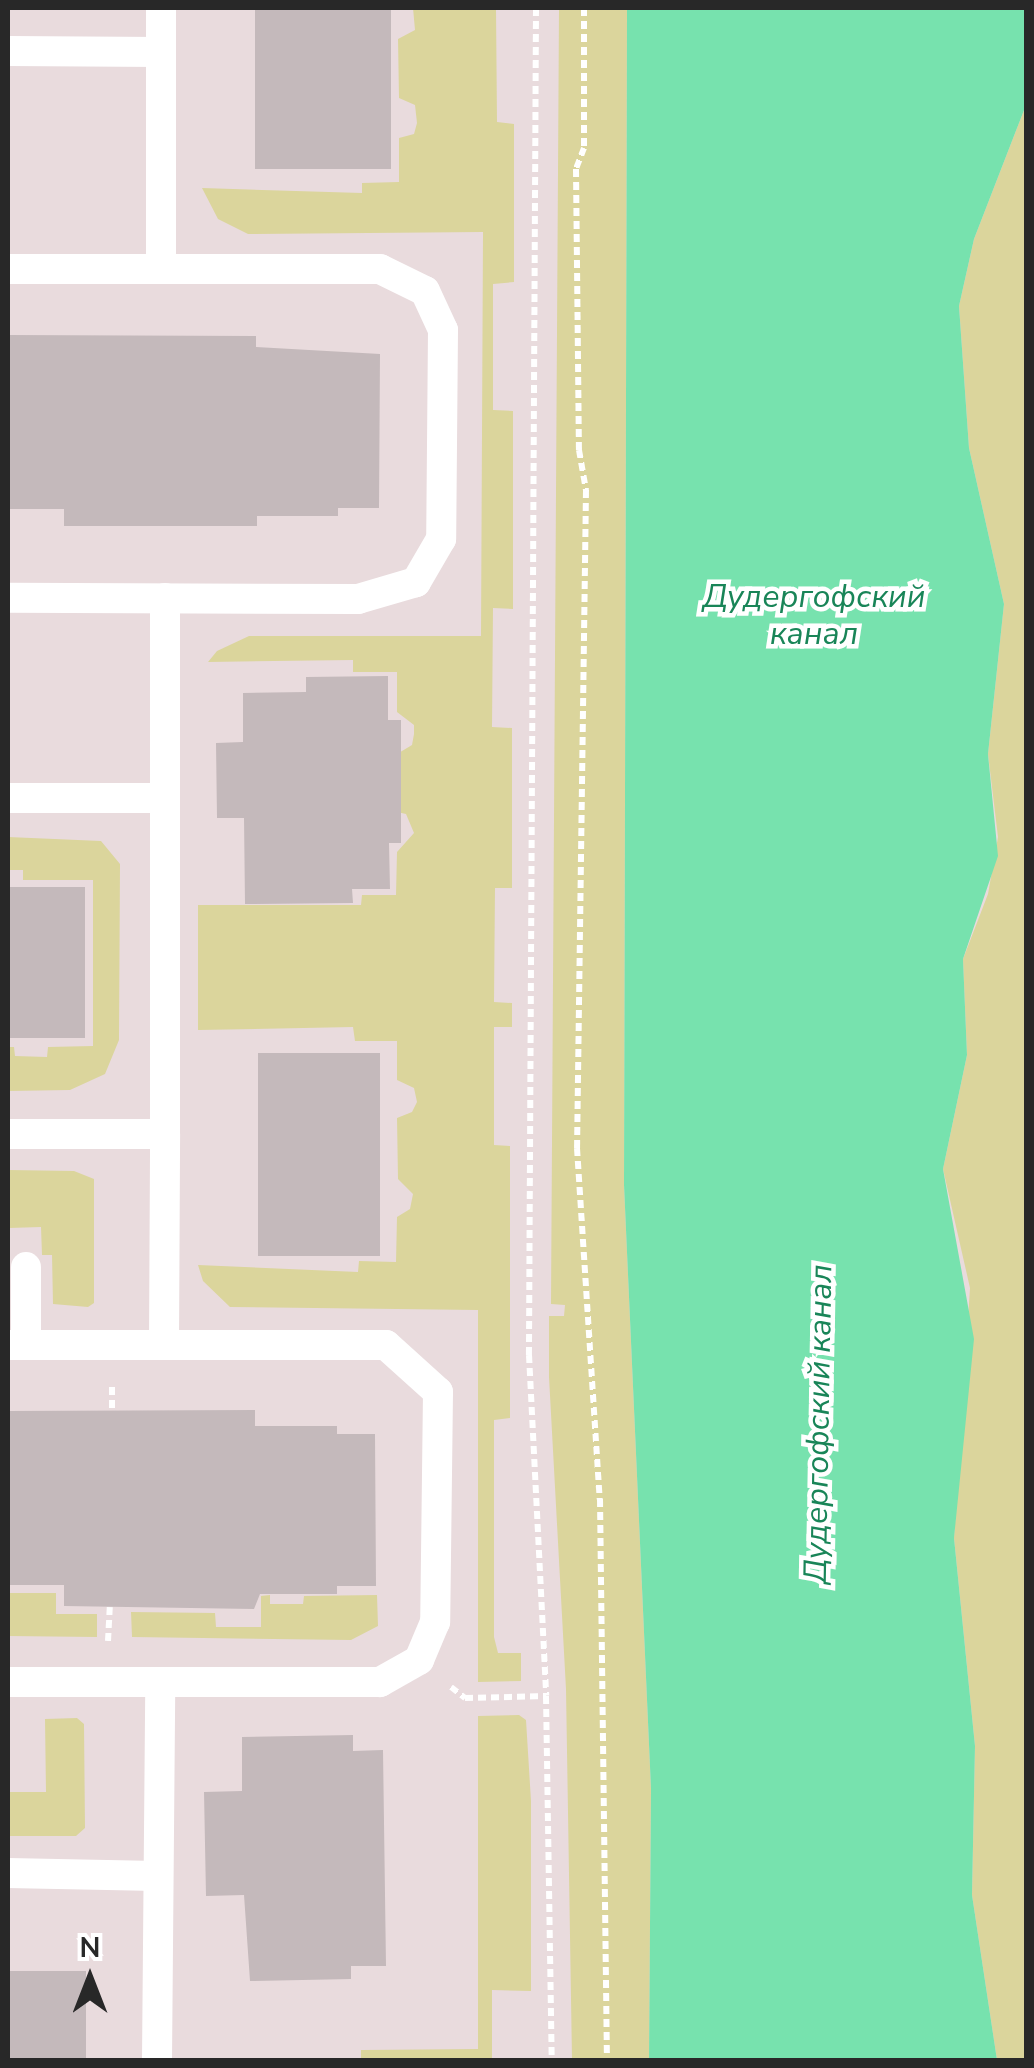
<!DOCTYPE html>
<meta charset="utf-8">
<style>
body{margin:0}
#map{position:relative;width:1034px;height:2068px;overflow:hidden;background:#e9dbdd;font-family:"Nunito Sans",sans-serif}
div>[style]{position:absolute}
.green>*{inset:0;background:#dbd59c}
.water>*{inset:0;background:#77e2ae}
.building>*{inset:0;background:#c4b9bb;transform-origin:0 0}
.path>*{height:6px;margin-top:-3px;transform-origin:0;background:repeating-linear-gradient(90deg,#fff 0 8px,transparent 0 13px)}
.service>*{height:30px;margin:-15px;padding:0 15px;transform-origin:15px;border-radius:15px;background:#fff}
span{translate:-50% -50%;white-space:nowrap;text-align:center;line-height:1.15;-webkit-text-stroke:9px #fff;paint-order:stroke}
.water-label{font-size:32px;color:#198558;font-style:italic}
.frame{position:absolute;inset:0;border:10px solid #282828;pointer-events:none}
.north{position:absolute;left:40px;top:1928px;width:100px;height:100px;-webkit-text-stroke:8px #fff;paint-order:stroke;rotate:0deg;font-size:28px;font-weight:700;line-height:40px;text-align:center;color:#282828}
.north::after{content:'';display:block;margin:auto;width:35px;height:45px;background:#282828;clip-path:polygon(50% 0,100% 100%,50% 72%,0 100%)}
</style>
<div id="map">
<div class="green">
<i style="clip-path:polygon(413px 8px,496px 8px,497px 122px,514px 124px,514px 282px,493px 284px,493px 410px,513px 411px,513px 609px,493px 608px,492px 727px,512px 728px,512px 888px,495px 888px,494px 1002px,512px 1003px,512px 1027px,494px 1027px,494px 1145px,510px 1146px,510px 1418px,494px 1420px,494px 1637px,498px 1653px,521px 1653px,521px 1681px,478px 1682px,478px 1310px,230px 1307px,203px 1281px,198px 1265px,358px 1272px,359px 1261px,396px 1262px,397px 1217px,410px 1209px,413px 1194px,398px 1179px,397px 1118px,412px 1112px,417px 1102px,414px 1088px,397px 1080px,397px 1041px,355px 1041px,353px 1027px,198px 1030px,198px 905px,361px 905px,362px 895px,396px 895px,397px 852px,414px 833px,406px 814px,397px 812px,397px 754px,412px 745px,414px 734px,414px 725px,397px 712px,397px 672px,353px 672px,353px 660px,208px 662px,217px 651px,249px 636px,481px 636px,483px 232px,248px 234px,218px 219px,202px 188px,362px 193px,362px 183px,399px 182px,399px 138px,414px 134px,417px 123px,415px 105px,399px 98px,398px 39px,415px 30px)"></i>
<i style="clip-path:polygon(559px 8px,627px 8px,624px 1185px,651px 1789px,649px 2060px,572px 2060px,566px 1689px,549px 1377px,549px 1316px,564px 1316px,565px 1305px,551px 1304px)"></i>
<i style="clip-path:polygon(1026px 105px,1026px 2060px,997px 2060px,972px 1895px,975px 1746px,954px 1538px,970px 1288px,943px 1169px,967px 1055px,963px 959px,988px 894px,998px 837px,988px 754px,1004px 604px,969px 448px,959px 306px,974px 239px)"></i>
<i style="clip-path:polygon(8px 837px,101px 841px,120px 864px,119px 1040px,105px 1074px,70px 1090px,8px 1091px,8px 1047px,14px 1047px,15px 1056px,47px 1057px,48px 1047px,93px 1046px,93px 880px,23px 880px,23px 870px,8px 870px)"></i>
<i style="clip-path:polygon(8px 1170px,74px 1171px,94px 1179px,94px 1303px,88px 1307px,53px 1304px,52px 1255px,42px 1255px,41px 1227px,9px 1228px,8px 1255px)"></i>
<i style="clip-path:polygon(8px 1593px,56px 1593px,56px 1614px,97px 1614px,97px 1637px,8px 1636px)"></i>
<i style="clip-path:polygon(270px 1595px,270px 1604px,303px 1604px,304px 1596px,377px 1595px,378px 1626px,351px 1640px,132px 1637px,131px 1612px,215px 1613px,216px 1627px,261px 1627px,261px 1596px)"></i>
<i style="clip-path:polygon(519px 1715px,526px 1720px,531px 1801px,531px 1991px,492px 1990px,492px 2060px,361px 2060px,361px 2050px,478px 2049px,478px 1716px)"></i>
<i style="clip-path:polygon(77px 1718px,84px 1724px,85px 1828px,76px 1836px,8px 1836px,8px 1792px,46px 1792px,45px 1719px)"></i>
</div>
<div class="water">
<i style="clip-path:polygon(627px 8px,1026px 8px,1026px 105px,974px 239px,959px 306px,969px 448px,1004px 604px,988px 754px,998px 856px,963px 959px,967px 1055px,943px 1169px,974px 1339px,954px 1538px,975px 1746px,972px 1895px,997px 2060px,649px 2060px,651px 1789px,624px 1185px)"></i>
</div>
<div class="building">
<i style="left:255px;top:8px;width:136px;height:161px"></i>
<i style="clip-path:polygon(8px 335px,256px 336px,256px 347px,380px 354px,379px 508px,338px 508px,338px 516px,257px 516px,257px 526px,64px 526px,64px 509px,8px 509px)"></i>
<i style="clip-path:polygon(388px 676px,388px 720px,401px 720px,401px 843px,389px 843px,390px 889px,352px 889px,353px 903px,245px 904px,244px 818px,217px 818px,216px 743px,243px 742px,243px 693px,306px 692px,306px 677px)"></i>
<i style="left:8px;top:887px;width:77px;height:151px"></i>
<i style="left:258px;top:1053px;width:122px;height:203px"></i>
<i style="clip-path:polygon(255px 1410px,255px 1426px,337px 1426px,337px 1434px,375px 1434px,376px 1586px,337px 1586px,337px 1594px,260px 1594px,254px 1609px,64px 1606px,64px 1585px,8px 1585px,8px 1411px)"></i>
<i style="clip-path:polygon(353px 1735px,353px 1751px,383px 1750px,386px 1966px,351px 1966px,351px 1979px,250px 1981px,244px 1895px,206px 1896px,204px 1792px,242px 1791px,242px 1737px)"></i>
<i style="left:8px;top:1971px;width:78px;height:89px"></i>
</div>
<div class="path">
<i style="left:536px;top:8px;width:1347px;rotate:90.3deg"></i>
<i style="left:529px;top:1355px;width:341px;rotate:87.1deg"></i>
<i style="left:546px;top:1696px;width:364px;rotate:89.1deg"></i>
<i style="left:584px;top:8px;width:140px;rotate:90deg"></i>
<i style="left:584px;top:148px;width:22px;rotate:111deg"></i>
<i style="left:576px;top:169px;width:281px;rotate:89.4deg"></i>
<i style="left:579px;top:450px;width:41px;rotate:80.1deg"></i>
<i style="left:586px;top:490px;width:658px;rotate:90.78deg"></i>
<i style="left:577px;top:1148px;width:352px;rotate:86.3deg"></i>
<i style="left:600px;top:1499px;width:561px;rotate:89.29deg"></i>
<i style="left:112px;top:1387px;width:24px;rotate:90deg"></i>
<i style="left:108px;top:1641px;width:34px;rotate:-87deg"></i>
<i style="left:451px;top:1687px;width:18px;rotate:38deg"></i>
<i style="left:465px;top:1698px;width:81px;rotate:-1.4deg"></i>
</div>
<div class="service">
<i style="left:8px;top:51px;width:153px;rotate:0.4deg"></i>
<i style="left:161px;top:52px;width:44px;rotate:-90deg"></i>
<i style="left:161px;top:52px;width:217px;rotate:90deg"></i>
<i style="left:8px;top:269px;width:372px"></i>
<i style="left:380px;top:269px;width:50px;rotate:26.1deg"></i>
<i style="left:425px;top:291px;width:43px;rotate:65.2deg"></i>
<i style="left:443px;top:330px;width:209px;rotate:90.5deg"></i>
<i style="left:441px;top:539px;width:50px;rotate:120.2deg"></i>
<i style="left:416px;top:582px;width:60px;rotate:163.7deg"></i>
<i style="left:358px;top:599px;width:350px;rotate:-179.8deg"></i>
<i style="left:8px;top:798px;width:157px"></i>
<i style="left:8px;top:1134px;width:157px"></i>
<i style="left:165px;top:1134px;width:536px;rotate:-90deg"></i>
<i style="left:26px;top:1267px;width:78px;rotate:90deg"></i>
<i style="left:8px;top:1345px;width:378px"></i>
<i style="left:386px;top:1345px;width:70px;rotate:42.1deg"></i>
<i style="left:438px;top:1392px;width:230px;rotate:90.7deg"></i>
<i style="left:435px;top:1622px;width:41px;rotate:112.8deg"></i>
<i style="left:419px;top:1660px;width:45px;rotate:150.6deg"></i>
<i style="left:380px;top:1682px;width:372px;rotate:180deg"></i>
<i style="left:164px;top:1345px;width:211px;rotate:-89.7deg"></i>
<i style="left:8px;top:1873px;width:149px;rotate:1.2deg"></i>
<i style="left:157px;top:2060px;width:378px;rotate:-89.5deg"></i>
</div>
<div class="water-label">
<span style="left:814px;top:616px">Дудергофский<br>канал</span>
<span style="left:819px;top:1424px;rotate:-89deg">Дудергофский канал</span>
</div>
<div class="frame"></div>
<div class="north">N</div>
</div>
